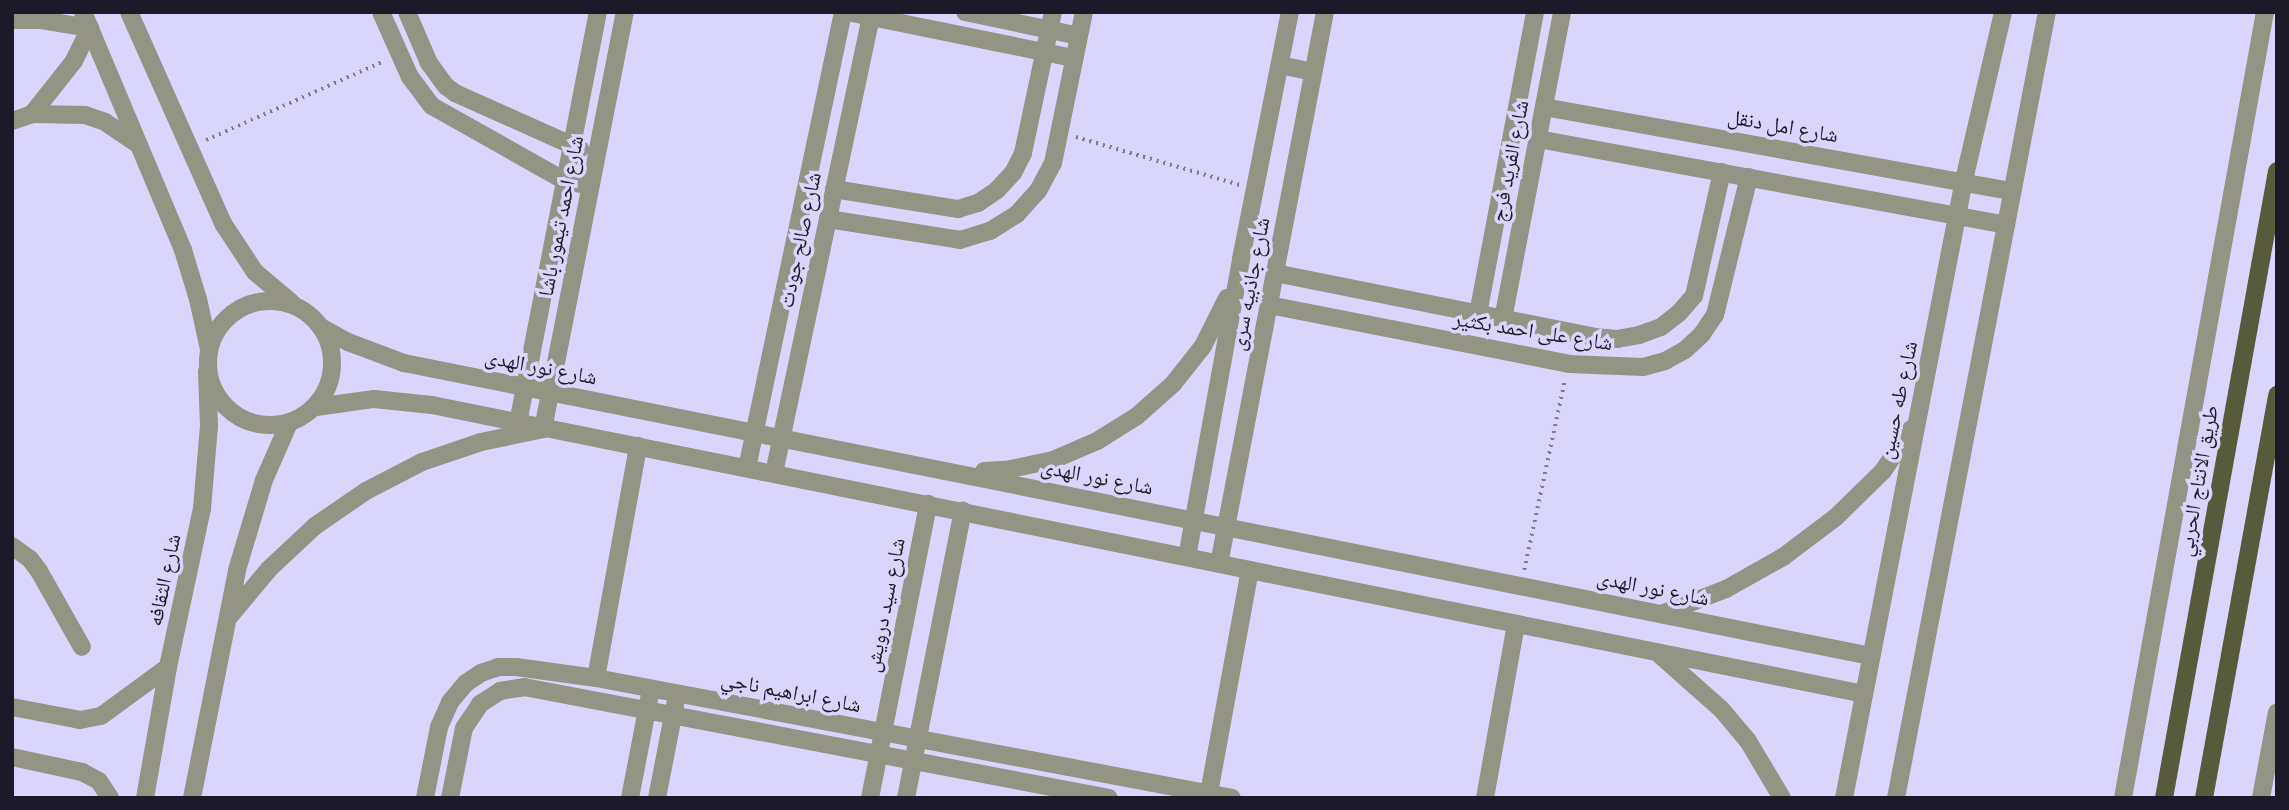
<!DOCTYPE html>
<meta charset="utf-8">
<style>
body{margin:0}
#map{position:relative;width:2289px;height:810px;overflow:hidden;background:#dad5fc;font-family:"Source Serif 4","Noto Naskh Arabic",serif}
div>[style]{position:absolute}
.path>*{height:3.5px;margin-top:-1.75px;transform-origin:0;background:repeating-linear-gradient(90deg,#7d7a95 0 2px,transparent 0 7px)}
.minor>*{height:18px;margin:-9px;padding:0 9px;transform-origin:9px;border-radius:9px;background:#939483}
.minor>.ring{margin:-9px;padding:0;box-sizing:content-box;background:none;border:18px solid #939483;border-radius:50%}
.major>*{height:18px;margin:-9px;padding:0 9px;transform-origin:9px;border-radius:9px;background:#585a3c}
span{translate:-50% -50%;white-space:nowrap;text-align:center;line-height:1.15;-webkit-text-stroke:7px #dad5fc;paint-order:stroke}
.street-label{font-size:21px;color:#1c1a28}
.frame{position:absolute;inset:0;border:14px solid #1c1a28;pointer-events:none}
</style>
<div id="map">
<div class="path">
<i style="left:1076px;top:137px;width:171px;rotate:16.3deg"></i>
<i style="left:206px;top:140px;width:195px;rotate:-23.9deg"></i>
<i style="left:1524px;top:570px;width:195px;rotate:-77.9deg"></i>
</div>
<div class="minor">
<i style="left:83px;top:12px;width:258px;rotate:67.2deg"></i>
<i style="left:183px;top:250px;width:51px;rotate:73deg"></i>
<i style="left:198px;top:299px;width:51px;rotate:77.6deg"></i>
<i style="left:129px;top:12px;width:233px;rotate:66deg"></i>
<i style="left:224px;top:225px;width:56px;rotate:56.6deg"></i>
<i style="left:255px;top:272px;width:48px;rotate:40deg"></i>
<i style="left:381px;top:12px;width:71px;rotate:66deg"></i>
<i style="left:410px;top:77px;width:36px;rotate:53deg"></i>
<i style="left:432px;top:106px;width:153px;rotate:29.4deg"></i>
<i style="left:565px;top:181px;width:25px;rotate:11deg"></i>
<i style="left:407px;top:12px;width:56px;rotate:66.7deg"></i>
<i style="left:429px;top:63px;width:29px;rotate:54deg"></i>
<i style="left:446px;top:86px;width:11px;rotate:38deg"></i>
<i style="left:455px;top:93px;width:137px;rotate:24.1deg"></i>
<i style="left:847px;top:12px;width:232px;rotate:11.5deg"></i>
<i style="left:965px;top:12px;width:116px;rotate:11.9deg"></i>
<i style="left:12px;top:20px;width:29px"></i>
<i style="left:41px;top:20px;width:50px;rotate:9.3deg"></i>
<i style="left:90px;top:28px;width:37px;rotate:116deg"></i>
<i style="left:74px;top:61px;width:68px;rotate:128.4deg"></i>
<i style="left:1280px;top:65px;width:34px;rotate:12deg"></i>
<i style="left:1544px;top:107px;width:476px;rotate:10.2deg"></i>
<i style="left:12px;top:121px;width:21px;rotate:-19deg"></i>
<i style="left:32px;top:114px;width:53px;rotate:1.1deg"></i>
<i style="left:85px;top:115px;width:21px;rotate:19deg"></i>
<i style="left:105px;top:122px;width:37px;rotate:34deg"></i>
<i style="left:1538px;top:139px;width:476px;rotate:10.4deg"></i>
<i style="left:834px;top:189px;width:126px;rotate:9.2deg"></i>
<i style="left:958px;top:209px;width:21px;rotate:-17deg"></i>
<i style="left:978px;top:203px;width:23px;rotate:-34deg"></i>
<i style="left:997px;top:190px;width:23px;rotate:-47deg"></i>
<i style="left:1013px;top:173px;width:22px;rotate:-63deg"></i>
<i style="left:1023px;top:153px;width:144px;rotate:-78deg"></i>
<i style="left:828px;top:219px;width:134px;rotate:9deg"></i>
<i style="left:960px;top:240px;width:31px;rotate:-17deg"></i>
<i style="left:990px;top:231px;width:32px;rotate:-32deg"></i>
<i style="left:1017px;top:214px;width:31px;rotate:-48deg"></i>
<i style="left:1038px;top:191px;width:32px;rotate:-62deg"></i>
<i style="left:1053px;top:163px;width:154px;rotate:-78.4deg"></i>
<i style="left:1275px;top:273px;width:325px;rotate:11.3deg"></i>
<i style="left:1594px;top:337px;width:23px;rotate:5deg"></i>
<i style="left:1617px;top:339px;width:22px;rotate:-10deg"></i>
<i style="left:1639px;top:335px;width:23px;rotate:-20deg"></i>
<i style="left:1661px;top:327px;width:23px;rotate:-38deg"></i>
<i style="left:1679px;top:313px;width:23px;rotate:-49deg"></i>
<i style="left:1694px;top:296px;width:127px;rotate:-77.3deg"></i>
<i class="ring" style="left:208px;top:301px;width:106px;height:106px"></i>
<i style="left:1269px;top:305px;width:306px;rotate:11.1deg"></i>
<i style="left:1569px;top:364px;width:74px;rotate:2.3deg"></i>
<i style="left:1643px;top:367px;width:23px;rotate:-15deg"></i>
<i style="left:1665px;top:361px;width:23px;rotate:-29deg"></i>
<i style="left:1685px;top:350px;width:23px;rotate:-43deg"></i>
<i style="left:1702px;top:334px;width:23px;rotate:-56deg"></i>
<i style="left:1715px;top:315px;width:142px;rotate:-76.2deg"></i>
<i style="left:1478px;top:314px;width:307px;rotate:-79.3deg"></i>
<i style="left:1503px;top:319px;width:313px;rotate:-79.1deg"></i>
<i style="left:321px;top:327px;width:31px;rotate:29deg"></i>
<i style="left:348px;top:342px;width:60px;rotate:20.6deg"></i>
<i style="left:404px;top:363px;width:1495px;rotate:11.3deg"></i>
<i style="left:316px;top:407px;width:59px;rotate:-7.9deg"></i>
<i style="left:374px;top:399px;width:58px;rotate:5.9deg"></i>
<i style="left:432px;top:405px;width:1461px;rotate:11.41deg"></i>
<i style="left:518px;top:423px;width:419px;rotate:-79deg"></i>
<i style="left:747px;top:468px;width:466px;rotate:-78.1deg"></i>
<i style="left:984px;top:471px;width:22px;rotate:-3deg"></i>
<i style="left:1006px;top:470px;width:48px;rotate:-12deg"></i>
<i style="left:1053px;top:460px;width:48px;rotate:-23.4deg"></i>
<i style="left:1097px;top:441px;width:47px;rotate:-32deg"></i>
<i style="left:1137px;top:416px;width:48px;rotate:-41.6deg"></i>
<i style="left:1173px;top:384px;width:48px;rotate:-51.7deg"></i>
<i style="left:1203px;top:346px;width:54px;rotate:-63.4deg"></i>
<i style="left:774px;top:473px;width:466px;rotate:-78deg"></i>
<i style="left:12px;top:546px;width:22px;rotate:36deg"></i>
<i style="left:30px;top:559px;width:15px;rotate:53deg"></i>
<i style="left:39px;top:571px;width:87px;rotate:60.5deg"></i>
<i style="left:1187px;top:557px;width:303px;rotate:-79.7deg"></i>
<i style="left:1241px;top:259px;width:252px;rotate:-78.8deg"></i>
<i style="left:1219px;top:564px;width:562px;rotate:-79.13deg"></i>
<i style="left:1664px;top:613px;width:66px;rotate:-21.2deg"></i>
<i style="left:1726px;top:589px;width:65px;rotate:-29.3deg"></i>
<i style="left:1783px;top:557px;width:66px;rotate:-37deg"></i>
<i style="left:1836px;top:517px;width:66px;rotate:-44.4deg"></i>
<i style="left:1883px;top:471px;width:50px;rotate:-56.3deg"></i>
<i style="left:229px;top:617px;width:62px;rotate:-50.2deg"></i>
<i style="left:269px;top:569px;width:63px;rotate:-43.1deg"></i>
<i style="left:315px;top:526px;width:62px;rotate:-34.5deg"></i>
<i style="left:366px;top:491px;width:63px;rotate:-27.4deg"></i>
<i style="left:422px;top:462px;width:62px;rotate:-18.7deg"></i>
<i style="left:481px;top:442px;width:63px;rotate:-11.8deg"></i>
<i style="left:543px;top:429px;width:425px;rotate:-78.9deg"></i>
<i style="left:1660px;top:655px;width:81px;rotate:41.5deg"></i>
<i style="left:1721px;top:709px;width:42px;rotate:49.8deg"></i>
<i style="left:1748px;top:741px;width:66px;rotate:59.2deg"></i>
<i style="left:596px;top:678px;width:236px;rotate:-79.7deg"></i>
<i style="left:12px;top:707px;width:69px;rotate:10.8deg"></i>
<i style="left:80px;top:720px;width:21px;rotate:-11deg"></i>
<i style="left:101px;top:716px;width:83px;rotate:-36.2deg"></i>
<i style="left:12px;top:757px;width:72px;rotate:12.1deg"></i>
<i style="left:82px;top:772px;width:19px;rotate:28deg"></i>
<i style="left:99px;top:781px;width:20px;rotate:57deg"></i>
<i style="left:1209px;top:793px;width:227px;rotate:-79.6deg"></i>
<i style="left:145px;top:798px;width:133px;rotate:-80deg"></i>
<i style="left:168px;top:667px;width:162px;rotate:-77.9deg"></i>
<i style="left:202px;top:509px;width:83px;rotate:-85.2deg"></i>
<i style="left:209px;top:426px;width:55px;rotate:-92.1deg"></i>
<i style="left:192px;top:798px;width:232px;rotate:-78.8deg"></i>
<i style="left:237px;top:570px;width:94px;rotate:-73.3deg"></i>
<i style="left:264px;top:480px;width:62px;rotate:-66.3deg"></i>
<i style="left:425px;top:798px;width:72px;rotate:-78.8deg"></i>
<i style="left:439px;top:727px;width:27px;rotate:-66deg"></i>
<i style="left:450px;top:702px;width:25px;rotate:-50deg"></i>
<i style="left:466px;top:683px;width:18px;rotate:-34deg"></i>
<i style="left:481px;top:673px;width:18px;rotate:-19deg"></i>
<i style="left:498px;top:667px;width:18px"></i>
<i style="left:516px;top:667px;width:81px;rotate:7.8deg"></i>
<i style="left:596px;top:678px;width:647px;rotate:10.68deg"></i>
<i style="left:450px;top:798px;width:71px;rotate:-78.7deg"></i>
<i style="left:464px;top:728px;width:29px;rotate:-56deg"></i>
<i style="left:480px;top:704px;width:24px;rotate:-33deg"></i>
<i style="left:500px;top:691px;width:24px;rotate:-9deg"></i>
<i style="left:524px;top:687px;width:595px;rotate:10.74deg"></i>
<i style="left:630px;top:798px;width:101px;rotate:-79.1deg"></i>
<i style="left:657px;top:798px;width:95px;rotate:-79deg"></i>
<i style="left:870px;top:798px;width:300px;rotate:-78.8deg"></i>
<i style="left:906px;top:798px;width:293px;rotate:-78.8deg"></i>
<i style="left:1485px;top:798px;width:177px;rotate:-79.9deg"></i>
<i style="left:1844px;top:798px;width:630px;rotate:-79.01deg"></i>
<i style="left:1964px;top:180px;width:172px;rotate:-76.9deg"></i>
<i style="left:1896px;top:798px;width:800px;rotate:-79.13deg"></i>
<i style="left:2123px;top:798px;width:799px;rotate:-79.76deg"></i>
<i style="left:2261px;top:798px;width:87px;rotate:-79.5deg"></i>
</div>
<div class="major">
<i style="left:2164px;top:798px;width:637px;rotate:-79.78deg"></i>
<i style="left:2204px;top:798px;width:410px;rotate:-79.7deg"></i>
</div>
<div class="street-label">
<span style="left:1783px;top:126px;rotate:10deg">شارع امل دنقل</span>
<span style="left:1510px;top:161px;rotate:-79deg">شارع الفريد فرج</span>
<span style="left:561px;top:216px;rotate:-79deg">شارع احمد تيمور باشا</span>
<span style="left:800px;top:240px;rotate:-78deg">شارع صالح جودت</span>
<span style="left:1250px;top:284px;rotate:-79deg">شارع جاذبيه سرى</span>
<span style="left:1533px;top:331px;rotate:9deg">شارع على احمد بكثير</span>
<span style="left:541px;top:367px;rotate:11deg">شارع نور الهدى</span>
<span style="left:1898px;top:400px;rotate:-78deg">شارع طه حسين</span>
<span style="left:1097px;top:477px;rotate:11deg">شارع نور الهدى</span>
<span style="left:2198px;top:481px;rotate:-80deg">طريق الانتاج الحربي</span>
<span style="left:164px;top:580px;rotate:-78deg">شارع الثقافه</span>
<span style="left:1653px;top:588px;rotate:11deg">شارع نور الهدى</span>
<span style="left:885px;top:605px;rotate:-79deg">شارع سيد درويش</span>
<span style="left:791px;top:692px;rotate:11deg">شارع ابراهيم ناجي</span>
</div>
<div class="frame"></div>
</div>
